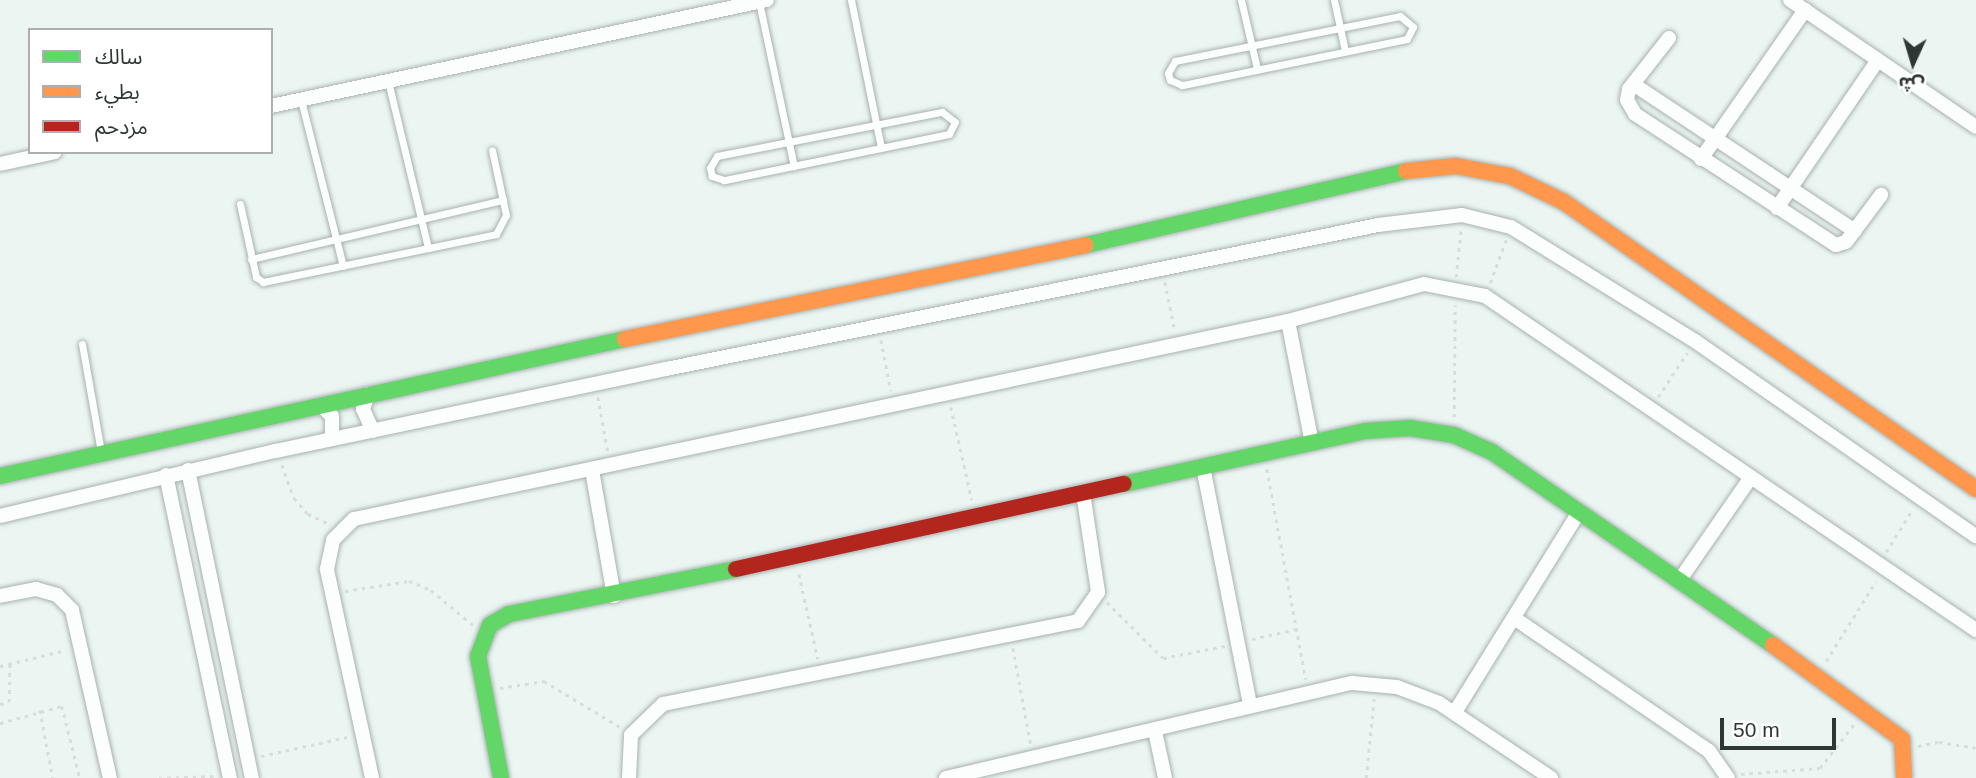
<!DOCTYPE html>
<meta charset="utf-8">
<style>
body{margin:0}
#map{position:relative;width:1976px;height:778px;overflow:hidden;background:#ebf6f3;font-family:Helvetica,"Noto Sans Arabic",sans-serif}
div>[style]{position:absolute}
.path>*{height:2.5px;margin-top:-1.25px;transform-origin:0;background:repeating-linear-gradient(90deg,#d9dcdb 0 3.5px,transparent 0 8.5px)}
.roads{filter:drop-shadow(0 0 2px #a8b1af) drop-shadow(0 0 2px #a8b1af)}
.lane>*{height:7px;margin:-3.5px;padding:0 3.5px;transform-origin:3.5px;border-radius:3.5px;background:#fcfefd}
.street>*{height:14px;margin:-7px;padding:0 7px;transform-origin:7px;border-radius:7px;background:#fcfefd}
.fast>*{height:16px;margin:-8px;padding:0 8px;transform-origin:8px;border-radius:8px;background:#63d668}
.slow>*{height:16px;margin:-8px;padding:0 8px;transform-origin:8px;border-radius:8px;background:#ff974d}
.jam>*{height:16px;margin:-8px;padding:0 8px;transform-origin:8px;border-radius:8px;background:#b3261e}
span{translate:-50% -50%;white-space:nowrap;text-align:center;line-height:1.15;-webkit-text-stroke:6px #fff;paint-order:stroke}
.legend{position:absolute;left:28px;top:28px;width:245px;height:126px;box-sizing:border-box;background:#fff;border:2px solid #acafae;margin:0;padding:9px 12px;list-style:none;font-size:21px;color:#2f3734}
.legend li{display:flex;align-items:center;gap:14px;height:35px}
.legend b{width:35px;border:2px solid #acafae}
.north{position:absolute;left:1878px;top:28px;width:70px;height:70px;-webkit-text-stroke:5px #fff;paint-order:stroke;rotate:184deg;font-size:19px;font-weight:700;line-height:28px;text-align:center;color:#2f3734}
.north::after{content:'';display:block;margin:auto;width:24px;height:32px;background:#2f3734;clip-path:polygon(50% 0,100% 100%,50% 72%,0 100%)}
.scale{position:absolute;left:1720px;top:718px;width:116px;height:32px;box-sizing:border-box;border:4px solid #2f3734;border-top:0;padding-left:9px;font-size:21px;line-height:24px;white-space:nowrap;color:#2f3734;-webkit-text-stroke:5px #fff;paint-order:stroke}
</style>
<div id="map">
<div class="path">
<i style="left:1456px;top:277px;width:49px;rotate:-84.2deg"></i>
<i style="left:1165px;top:282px;width:50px;rotate:78.5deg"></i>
<i style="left:1490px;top:283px;width:46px;rotate:-69.6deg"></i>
<i style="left:881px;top:340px;width:52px;rotate:78.9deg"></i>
<i style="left:598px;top:397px;width:56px;rotate:79.7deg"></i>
<i style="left:1658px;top:397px;width:53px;rotate:-56.6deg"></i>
<i style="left:951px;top:407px;width:95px;rotate:77.3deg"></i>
<i style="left:1454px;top:417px;width:112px;rotate:-89.5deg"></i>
<i style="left:282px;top:465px;width:35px;rotate:70deg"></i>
<i style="left:294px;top:498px;width:21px;rotate:49deg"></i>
<i style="left:308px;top:514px;width:23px;rotate:25deg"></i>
<i style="left:1267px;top:469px;width:214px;rotate:79.5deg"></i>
<i style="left:1886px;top:552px;width:49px;rotate:-58.2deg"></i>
<i style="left:799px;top:574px;width:87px;rotate:77.4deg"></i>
<i style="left:345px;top:591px;width:65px;rotate:-8.9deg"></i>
<i style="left:409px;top:581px;width:24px;rotate:22deg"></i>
<i style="left:431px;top:590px;width:55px;rotate:39.8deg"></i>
<i style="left:1107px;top:602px;width:79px;rotate:45deg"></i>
<i style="left:1163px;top:658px;width:63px;rotate:-11deg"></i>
<i style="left:1252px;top:639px;width:46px;rotate:-12.5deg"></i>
<i style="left:1013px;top:648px;width:99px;rotate:79.5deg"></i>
<i style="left:1826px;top:661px;width:94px;rotate:-58deg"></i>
<i style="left:0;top:666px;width:68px;rotate:-13.6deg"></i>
<i style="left:500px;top:688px;width:45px;rotate:-9deg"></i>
<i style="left:544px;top:681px;width:89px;rotate:31.2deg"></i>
<i style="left:0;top:704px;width:9px;rotate:-13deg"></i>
<i style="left:9px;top:702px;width:39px;rotate:-89deg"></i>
<i style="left:40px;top:710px;width:69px;rotate:79.2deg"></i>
<i style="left:0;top:723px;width:64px;rotate:-15.3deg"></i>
<i style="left:62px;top:706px;width:74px;rotate:76deg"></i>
<i style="left:1918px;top:746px;width:21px;rotate:-11deg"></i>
<i style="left:1939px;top:742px;width:37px;rotate:9deg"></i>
<i style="left:261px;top:756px;width:88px;rotate:-12.5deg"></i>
<i style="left:1741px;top:774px;width:79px;rotate:-4.3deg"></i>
<i style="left:1820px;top:768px;width:57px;rotate:-52.1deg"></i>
<i style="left:159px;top:778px;width:56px;rotate:-2deg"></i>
<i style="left:1366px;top:778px;width:80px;rotate:-84.3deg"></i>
</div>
<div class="roads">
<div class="lane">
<i style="left:851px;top:0;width:151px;rotate:78.5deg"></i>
<i style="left:1241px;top:0;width:71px;rotate:76.9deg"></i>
<i style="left:1334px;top:0;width:52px;rotate:77.8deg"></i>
<i style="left:759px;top:2px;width:168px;rotate:78deg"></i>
<i style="left:1400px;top:16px;width:17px;rotate:40deg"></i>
<i style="left:1413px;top:27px;width:13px;rotate:117deg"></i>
<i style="left:1407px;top:39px;width:230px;rotate:168.4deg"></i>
<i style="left:1182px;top:85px;width:13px;rotate:-157deg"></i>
<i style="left:1170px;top:80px;width:7px;rotate:-106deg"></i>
<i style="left:1168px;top:73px;width:14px;rotate:-60deg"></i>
<i style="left:1175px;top:61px;width:229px;rotate:-11.3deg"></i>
<i style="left:388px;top:81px;width:172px;rotate:76.5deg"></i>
<i style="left:301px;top:100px;width:171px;rotate:75.8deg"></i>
<i style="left:942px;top:112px;width:16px;rotate:38deg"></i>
<i style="left:955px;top:122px;width:13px;rotate:117deg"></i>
<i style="left:949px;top:134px;width:230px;rotate:168.4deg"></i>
<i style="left:724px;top:180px;width:13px;rotate:-162deg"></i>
<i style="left:712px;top:176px;width:8px;rotate:-104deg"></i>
<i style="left:710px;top:168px;width:14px;rotate:-60deg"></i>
<i style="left:717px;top:156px;width:229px;rotate:-11.1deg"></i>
<i style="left:240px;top:204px;width:75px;rotate:77.6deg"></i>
<i style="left:256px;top:277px;width:9px;rotate:36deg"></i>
<i style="left:263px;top:282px;width:238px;rotate:-11.6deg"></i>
<i style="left:496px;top:234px;width:21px;rotate:-62deg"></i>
<i style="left:506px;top:215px;width:66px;rotate:-102.2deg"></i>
<i style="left:251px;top:259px;width:259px;rotate:-13.2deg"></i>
<i style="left:82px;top:344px;width:110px;rotate:80deg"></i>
</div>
<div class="street">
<i style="left:1790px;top:0;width:225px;rotate:34.3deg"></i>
<i style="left:1669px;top:38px;width:65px;rotate:128.1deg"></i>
<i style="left:1629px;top:89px;width:11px;rotate:100deg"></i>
<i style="left:1627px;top:100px;width:16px;rotate:60deg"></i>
<i style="left:1635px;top:114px;width:240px;rotate:33.1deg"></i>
<i style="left:1836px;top:245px;width:10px;rotate:-17deg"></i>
<i style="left:1846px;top:242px;width:59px;rotate:-53.3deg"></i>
<i style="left:1633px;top:84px;width:266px;rotate:33.5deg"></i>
<i style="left:271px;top:106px;width:507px;rotate:-12.06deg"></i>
<i style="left:1701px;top:159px;width:182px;rotate:-55.1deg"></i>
<i style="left:0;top:164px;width:56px;rotate:-12.3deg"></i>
<i style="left:1777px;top:208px;width:179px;rotate:-55.7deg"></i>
<i style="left:1288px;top:321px;width:124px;rotate:78.9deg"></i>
<i style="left:368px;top:394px;width:16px;rotate:108deg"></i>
<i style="left:363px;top:409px;width:24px;rotate:66deg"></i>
<i style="left:320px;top:405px;width:16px;rotate:43deg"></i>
<i style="left:332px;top:416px;width:23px;rotate:90deg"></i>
<i style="left:1203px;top:467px;width:243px;rotate:78.8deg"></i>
<i style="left:188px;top:470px;width:315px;rotate:78.3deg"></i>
<i style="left:592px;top:470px;width:128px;rotate:80.1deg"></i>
<i style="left:166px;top:475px;width:310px;rotate:78.1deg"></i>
<i style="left:0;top:516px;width:284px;rotate:-13.3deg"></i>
<i style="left:276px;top:451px;width:399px;rotate:-11.9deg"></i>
<i style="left:666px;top:369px;width:726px;rotate:-11.43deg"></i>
<i style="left:1378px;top:225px;width:85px;rotate:-6.8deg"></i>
<i style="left:1462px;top:215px;width:50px;rotate:13.8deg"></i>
<i style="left:1511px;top:227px;width:216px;rotate:31.8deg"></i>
<i style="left:1695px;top:341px;width:342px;rotate:34.8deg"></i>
<i style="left:1679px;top:581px;width:126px;rotate:-55.3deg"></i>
<i style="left:0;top:596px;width:37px;rotate:-11deg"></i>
<i style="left:36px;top:589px;width:22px;rotate:16deg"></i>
<i style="left:57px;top:595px;width:21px;rotate:45deg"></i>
<i style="left:72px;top:610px;width:172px;rotate:77.3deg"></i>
<i style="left:1514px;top:618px;width:236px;rotate:34.3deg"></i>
<i style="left:1709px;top:751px;width:33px;rotate:55deg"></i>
<i style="left:1455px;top:712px;width:235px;rotate:-58.2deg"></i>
<i style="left:1155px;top:731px;width:48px;rotate:78deg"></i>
<i style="left:372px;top:778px;width:214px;rotate:-102.2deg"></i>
<i style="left:327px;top:569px;width:30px;rotate:-78deg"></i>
<i style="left:333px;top:540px;width:30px;rotate:-45deg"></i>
<i style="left:354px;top:519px;width:955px;rotate:-11.97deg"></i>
<i style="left:1288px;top:321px;width:141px;rotate:-15.2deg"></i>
<i style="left:1424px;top:284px;width:62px;rotate:11.1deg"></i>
<i style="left:1485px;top:296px;width:594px;rotate:34.23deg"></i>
<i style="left:629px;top:778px;width:43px;rotate:-87.3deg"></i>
<i style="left:631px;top:735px;width:45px;rotate:-44.1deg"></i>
<i style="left:663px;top:704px;width:423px;rotate:-11.3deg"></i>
<i style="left:1078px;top:621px;width:35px;rotate:-55deg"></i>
<i style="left:1098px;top:592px;width:100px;rotate:-98.6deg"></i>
<i style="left:946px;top:778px;width:417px;rotate:-13.2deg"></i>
<i style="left:1352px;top:683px;width:45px;rotate:5.1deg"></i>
<i style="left:1397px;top:687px;width:45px;rotate:20.9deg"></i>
<i style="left:1439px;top:703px;width:135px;rotate:33.8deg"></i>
</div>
<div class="fast">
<i style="left:1086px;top:245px;width:328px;rotate:-13deg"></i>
<i style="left:0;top:476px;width:640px;rotate:-12.36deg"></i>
<i style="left:1124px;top:484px;width:247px;rotate:-12.4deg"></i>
<i style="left:1365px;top:431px;width:45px;rotate:-3.8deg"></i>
<i style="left:1410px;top:428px;width:45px;rotate:9deg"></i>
<i style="left:1454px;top:435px;width:42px;rotate:24.1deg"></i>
<i style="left:1492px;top:452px;width:341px;rotate:34.5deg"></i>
<i style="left:501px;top:778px;width:124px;rotate:-100.7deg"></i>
<i style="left:478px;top:656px;width:33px;rotate:-69deg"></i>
<i style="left:490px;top:625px;width:22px;rotate:-30deg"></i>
<i style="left:509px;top:614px;width:231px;rotate:-11.2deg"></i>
</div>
<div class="slow">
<i style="left:1406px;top:171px;width:50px;rotate:-5.7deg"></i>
<i style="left:1456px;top:166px;width:55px;rotate:10.5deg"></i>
<i style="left:1510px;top:176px;width:60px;rotate:25.7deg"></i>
<i style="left:1564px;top:202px;width:502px;rotate:34.86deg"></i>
<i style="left:625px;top:339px;width:470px;rotate:-11.5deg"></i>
<i style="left:1773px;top:645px;width:160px;rotate:36.1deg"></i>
<i style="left:1902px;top:739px;width:39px;rotate:87deg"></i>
</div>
<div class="jam">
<i style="left:736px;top:569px;width:397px;rotate:-12.4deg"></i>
</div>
</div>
<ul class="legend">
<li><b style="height:9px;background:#63d668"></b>سالك</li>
<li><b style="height:9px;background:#ff974d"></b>بطيء</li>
<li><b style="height:9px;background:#b3261e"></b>مزدحم</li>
</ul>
<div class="north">ش</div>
<div class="scale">50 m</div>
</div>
